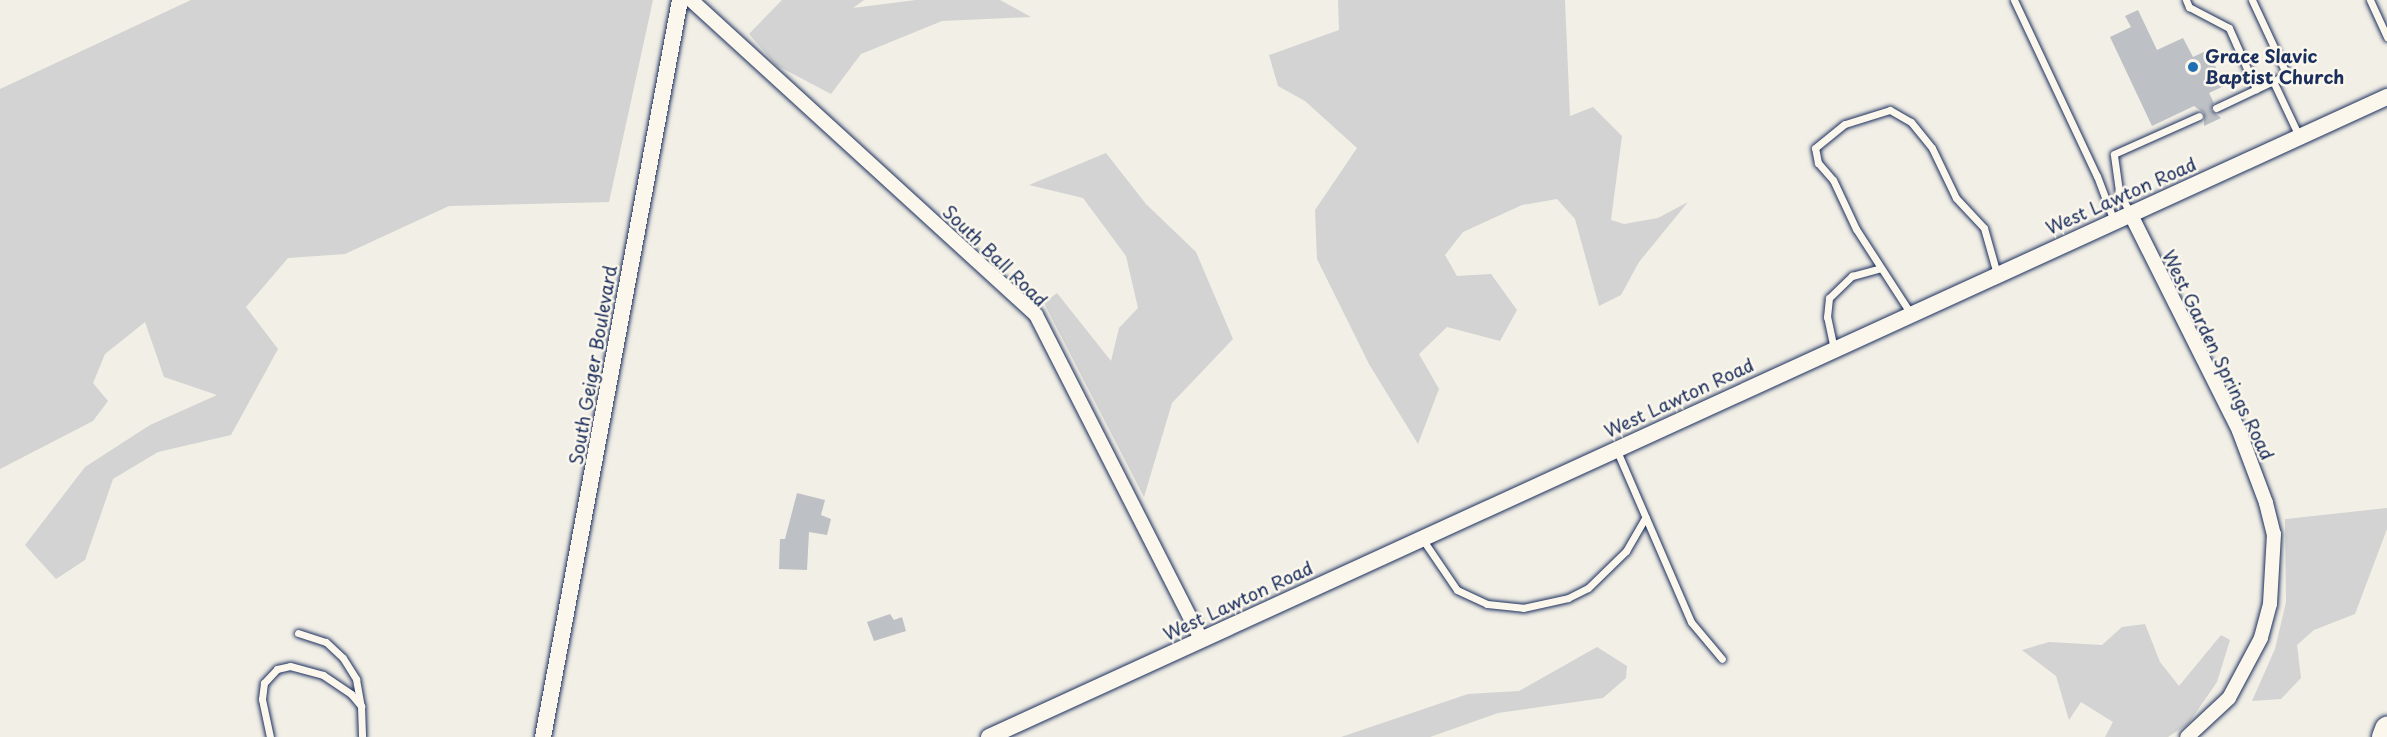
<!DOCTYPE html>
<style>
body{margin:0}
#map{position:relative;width:2387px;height:737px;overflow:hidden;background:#f2efe6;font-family:"Playpen Sans",sans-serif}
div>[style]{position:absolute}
.green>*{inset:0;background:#d2d3d2}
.building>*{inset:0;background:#bdc0c4}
.roads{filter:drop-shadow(0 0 2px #1b2f5e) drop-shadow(0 0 2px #1b2f5e)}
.service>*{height:7px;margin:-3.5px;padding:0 3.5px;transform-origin:3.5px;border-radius:3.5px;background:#fbf7ec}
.minor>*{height:14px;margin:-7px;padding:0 7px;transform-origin:7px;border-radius:7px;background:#fbf7ec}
.tertiary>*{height:16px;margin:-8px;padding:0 8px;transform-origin:8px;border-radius:8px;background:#fbf7ec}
.motorway>*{height:24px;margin:-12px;padding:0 12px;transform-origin:12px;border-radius:12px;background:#fbf7ec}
.dots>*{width:16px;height:16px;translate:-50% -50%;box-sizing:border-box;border:3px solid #fbf7ec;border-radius:50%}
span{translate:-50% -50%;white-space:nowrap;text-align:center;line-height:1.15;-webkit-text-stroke:5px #fbf7ec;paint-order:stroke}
.poi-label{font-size:18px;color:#1b2f5e;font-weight:700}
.left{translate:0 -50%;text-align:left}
.street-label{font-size:18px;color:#1b2f5e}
</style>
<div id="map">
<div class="green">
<i style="clip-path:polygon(191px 0,653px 0,609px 202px,449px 206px,345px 254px,288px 258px,246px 307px,278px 349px,231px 435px,158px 452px,113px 479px,85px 560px,56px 579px,25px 545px,85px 467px,150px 425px,217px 395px,164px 377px,145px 322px,105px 354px,93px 383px,108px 401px,93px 421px,0 469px,0 89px)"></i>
<i style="clip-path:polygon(782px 0,864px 0,853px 8px,916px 0,1000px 0,1031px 17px,942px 21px,861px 54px,831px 94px,776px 65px,749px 34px)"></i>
<i style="clip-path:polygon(1338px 0,1565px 0,1570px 116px,1593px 107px,1622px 136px,1611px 220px,1624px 224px,1658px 218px,1688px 202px,1639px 262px,1621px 295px,1599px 306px,1575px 219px,1557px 199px,1522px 205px,1463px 232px,1445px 255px,1457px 276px,1491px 274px,1517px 310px,1500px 341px,1447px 327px,1419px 354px,1439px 389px,1418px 444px,1369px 364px,1317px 259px,1315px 210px,1357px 148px,1305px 101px,1278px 86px,1269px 55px,1339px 30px)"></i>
<i style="clip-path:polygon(1106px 153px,1146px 204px,1196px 252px,1233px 339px,1172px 403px,1144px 497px,1044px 303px,1057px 293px,1111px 361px,1119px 328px,1138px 308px,1126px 256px,1083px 198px,1029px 185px)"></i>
<i style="clip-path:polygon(2387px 508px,2387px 529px,2355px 614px,2314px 630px,2297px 645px,2301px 678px,2281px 699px,2252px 701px,2275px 649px,2286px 602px,2285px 519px)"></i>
<i style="clip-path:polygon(2145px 624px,2160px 662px,2179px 686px,2221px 635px,2230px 640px,2217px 682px,2188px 724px,2168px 737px,2105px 737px,2113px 722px,2081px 702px,2069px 720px,2056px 676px,2022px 650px,2049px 642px,2102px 645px,2122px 627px)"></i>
<i style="clip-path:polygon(1597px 647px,1627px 666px,1626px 678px,1603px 698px,1498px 713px,1430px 737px,1341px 737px,1468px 694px,1519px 691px)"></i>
</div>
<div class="building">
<i style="clip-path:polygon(2138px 10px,2157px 50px,2183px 38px,2193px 57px,2208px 50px,2224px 86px,2209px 93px,2214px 103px,2211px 110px,2221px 118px,2204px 126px,2204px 113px,2194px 106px,2152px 126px,2110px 37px,2131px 27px,2125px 16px)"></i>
<i style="clip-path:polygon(797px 493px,825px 500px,821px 515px,831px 519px,827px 535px,809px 532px,807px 570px,779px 569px,780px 539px,785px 539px)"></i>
<i style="clip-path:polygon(890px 614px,894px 620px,902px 617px,906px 631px,874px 641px,867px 622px)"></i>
</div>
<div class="roads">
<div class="service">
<i style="left:2014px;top:0;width:195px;rotate:64.8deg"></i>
<i style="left:2097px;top:176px;width:48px;rotate:69.3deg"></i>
<i style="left:2186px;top:0;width:8px;rotate:67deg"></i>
<i style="left:2189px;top:7px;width:45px;rotate:27.7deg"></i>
<i style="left:2229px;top:28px;width:67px;rotate:66.1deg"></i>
<i style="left:2252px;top:0;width:83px;rotate:65deg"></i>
<i style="left:2287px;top:75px;width:15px;rotate:157deg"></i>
<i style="left:2370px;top:0;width:41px;rotate:65.3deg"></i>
<i style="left:2216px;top:108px;width:63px;rotate:-25.3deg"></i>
<i style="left:2273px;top:81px;width:61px;rotate:64.7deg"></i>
<i style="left:2130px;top:213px;width:25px;rotate:-117deg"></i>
<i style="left:2119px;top:191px;width:37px;rotate:-98deg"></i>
<i style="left:2114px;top:154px;width:93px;rotate:-24.1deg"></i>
<i style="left:1911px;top:314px;width:101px;rotate:-122.9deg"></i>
<i style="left:1856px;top:229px;width:54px;rotate:-115.1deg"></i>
<i style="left:1833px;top:180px;width:23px;rotate:-131deg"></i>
<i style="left:1818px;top:163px;width:15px;rotate:-101deg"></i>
<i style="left:1815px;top:148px;width:38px;rotate:-39deg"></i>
<i style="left:1845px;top:124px;width:47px;rotate:-17.3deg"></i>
<i style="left:1890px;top:110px;width:24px;rotate:30deg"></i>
<i style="left:1911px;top:122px;width:33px;rotate:51deg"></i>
<i style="left:1932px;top:148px;width:55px;rotate:64.4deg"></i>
<i style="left:1956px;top:198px;width:41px;rotate:47deg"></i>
<i style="left:1984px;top:228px;width:48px;rotate:74.2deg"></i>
<i style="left:1834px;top:349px;width:33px;rotate:-102deg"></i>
<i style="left:1827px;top:317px;width:19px;rotate:-84deg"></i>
<i style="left:1829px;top:298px;width:32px;rotate:-44deg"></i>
<i style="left:1852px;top:276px;width:30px;rotate:-15deg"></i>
<i style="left:1617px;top:451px;width:186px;rotate:66.6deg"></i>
<i style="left:1691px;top:622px;width:48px;rotate:50deg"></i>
<i style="left:1423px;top:540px;width:60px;rotate:55.8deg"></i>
<i style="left:1457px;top:590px;width:33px;rotate:25deg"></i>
<i style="left:1487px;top:604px;width:36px;rotate:6deg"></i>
<i style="left:1523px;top:608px;width:46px;rotate:-12.5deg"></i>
<i style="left:1568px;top:598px;width:22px;rotate:-27deg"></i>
<i style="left:1588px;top:588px;width:53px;rotate:-44.2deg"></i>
<i style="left:1626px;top:551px;width:39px;rotate:-60deg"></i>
<i style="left:298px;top:633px;width:29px;rotate:18deg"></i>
<i style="left:326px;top:642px;width:23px;rotate:43deg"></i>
<i style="left:343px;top:658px;width:25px;rotate:58deg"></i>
<i style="left:356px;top:679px;width:27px;rotate:80deg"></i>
<i style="left:270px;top:737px;width:39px;rotate:-102deg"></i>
<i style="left:262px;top:699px;width:16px;rotate:-83deg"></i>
<i style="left:264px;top:683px;width:19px;rotate:-47deg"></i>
<i style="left:277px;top:669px;width:13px;rotate:-13deg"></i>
<i style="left:290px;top:666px;width:34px;rotate:15deg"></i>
<i style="left:323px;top:675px;width:34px;rotate:34deg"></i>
<i style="left:351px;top:694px;width:16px;rotate:50deg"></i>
<i style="left:361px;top:706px;width:31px;rotate:88deg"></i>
</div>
<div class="minor">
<i style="left:691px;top:0;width:467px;rotate:42.4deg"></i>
<i style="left:1036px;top:315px;width:364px;rotate:63deg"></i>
<i style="left:2130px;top:213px;width:244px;rotate:63.4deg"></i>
<i style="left:2239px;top:431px;width:77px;rotate:69.4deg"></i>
<i style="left:2266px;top:503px;width:32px;rotate:76deg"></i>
<i style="left:2274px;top:534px;width:70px;rotate:93.3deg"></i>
<i style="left:2270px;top:604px;width:35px;rotate:105deg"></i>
<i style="left:2261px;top:638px;width:68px;rotate:118.1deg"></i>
<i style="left:2229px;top:698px;width:57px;rotate:137.1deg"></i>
</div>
<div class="tertiary">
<i style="left:543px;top:737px;width:750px;rotate:-79.47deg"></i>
<i style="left:989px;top:737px;width:1538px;rotate:-24.6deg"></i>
</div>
<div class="motorway">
<i style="left:2384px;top:737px;width:9px;rotate:-69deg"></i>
</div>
</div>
<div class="dots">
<i style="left:2193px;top:67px;background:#1f6fb2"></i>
</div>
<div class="poi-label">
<span class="left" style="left:2205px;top:67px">Grace Slavic<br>Baptist Church</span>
</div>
<div class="street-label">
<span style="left:2121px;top:196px;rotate:-24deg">West Lawton Road</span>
<span style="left:995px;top:256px;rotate:44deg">South Ball Road</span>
<span style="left:2218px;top:355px;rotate:64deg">West Garden Springs Road</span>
<span style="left:593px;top:365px;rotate:-80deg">South Geiger Boulevard</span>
<span style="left:1679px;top:398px;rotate:-25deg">West Lawton Road</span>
<span style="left:1238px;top:601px;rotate:-25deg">West Lawton Road</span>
</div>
</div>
